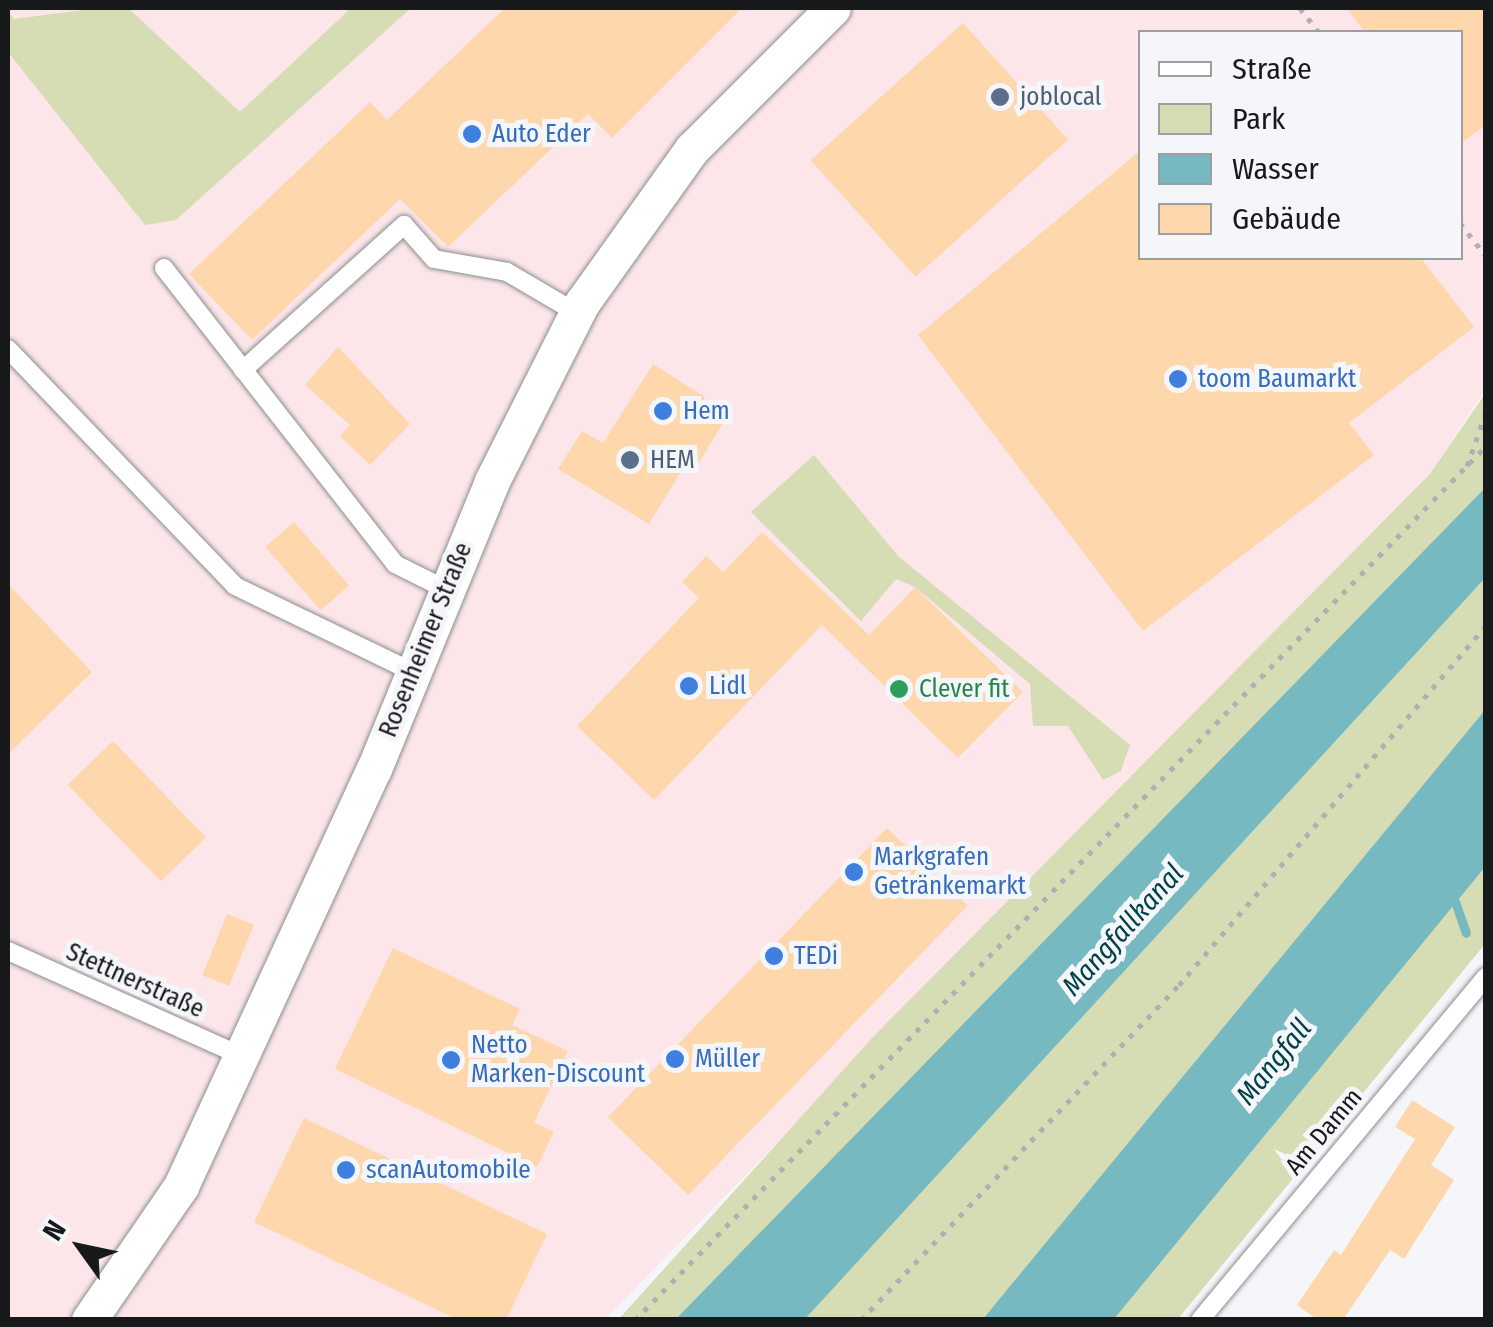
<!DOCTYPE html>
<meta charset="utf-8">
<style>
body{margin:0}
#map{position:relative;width:1493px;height:1327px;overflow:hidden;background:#f4f6f9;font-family:"Fira Sans Condensed",sans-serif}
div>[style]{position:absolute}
.commercial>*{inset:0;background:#fce6e9}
.green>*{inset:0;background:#d6dcb4}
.water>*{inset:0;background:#76b9c1}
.stream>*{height:9px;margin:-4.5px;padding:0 4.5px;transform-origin:4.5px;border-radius:4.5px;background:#76b9c1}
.building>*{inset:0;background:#fed7ad;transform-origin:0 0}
.path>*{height:5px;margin-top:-2.5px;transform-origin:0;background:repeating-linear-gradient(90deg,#aeb0b2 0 5px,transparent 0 13px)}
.roads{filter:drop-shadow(0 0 2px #8c8e90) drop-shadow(0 0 2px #8c8e90)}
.lane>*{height:18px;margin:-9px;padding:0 9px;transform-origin:9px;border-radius:9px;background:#fff}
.street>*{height:35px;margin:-17.5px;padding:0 17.5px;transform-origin:17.5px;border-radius:17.5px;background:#fff}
.dots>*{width:28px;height:28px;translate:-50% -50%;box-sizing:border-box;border:5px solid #f4f6f9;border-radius:50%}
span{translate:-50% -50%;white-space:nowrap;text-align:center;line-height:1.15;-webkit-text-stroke:10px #f4f6f9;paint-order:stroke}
.service-label{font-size:25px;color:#4e5e75}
.left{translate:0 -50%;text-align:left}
.shop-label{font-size:25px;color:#366cbe}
.street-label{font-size:25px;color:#18191a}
.leisure-label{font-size:25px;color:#27864d}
.water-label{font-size:28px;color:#004248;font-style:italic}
.frame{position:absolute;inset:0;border:10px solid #18191a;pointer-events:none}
.legend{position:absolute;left:1138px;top:30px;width:325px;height:230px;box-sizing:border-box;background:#f4f6f9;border:2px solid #9c9ea0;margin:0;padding:12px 18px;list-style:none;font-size:30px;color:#18191a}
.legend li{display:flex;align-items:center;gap:20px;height:50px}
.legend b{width:50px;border:2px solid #9c9ea0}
.north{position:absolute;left:30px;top:1197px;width:100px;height:100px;-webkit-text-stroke:8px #f4f6f9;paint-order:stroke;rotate:303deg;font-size:28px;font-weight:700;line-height:40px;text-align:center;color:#18191a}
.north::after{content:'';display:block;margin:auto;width:35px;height:45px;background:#18191a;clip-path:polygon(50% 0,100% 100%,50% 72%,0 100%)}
</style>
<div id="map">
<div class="commercial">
<i style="clip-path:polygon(evenodd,8px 8px,1485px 8px,1485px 390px,1429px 475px,605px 1319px,8px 1320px,8px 8px,1140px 32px,1460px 32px,1460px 258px,1140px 258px,1140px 32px)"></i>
</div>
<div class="green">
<i style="clip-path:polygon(98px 8px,128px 8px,240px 112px,351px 8px,411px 8px,176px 220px,145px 225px,8px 52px,8px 11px,14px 19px)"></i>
<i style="clip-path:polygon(1485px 394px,1485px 944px,1178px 1319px,618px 1320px,872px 1038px,1429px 475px)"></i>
<i style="clip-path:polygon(814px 455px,899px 557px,1130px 745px,1121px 771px,1103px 780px,1068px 726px,1033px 726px,1030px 684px,915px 587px,896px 579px,861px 621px,751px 512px)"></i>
</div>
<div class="water">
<i style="clip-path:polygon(1485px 488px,1485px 578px,805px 1319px,676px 1319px)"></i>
<i style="clip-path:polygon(1485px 710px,1485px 867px,1114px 1319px,983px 1319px)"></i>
</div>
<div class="stream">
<i style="left:1452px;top:893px;width:42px;rotate:70.7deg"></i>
</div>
<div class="building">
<i style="clip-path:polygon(505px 8px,742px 8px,612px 138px,588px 114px,448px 247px,400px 199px,252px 340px,189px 274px,370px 102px,387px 120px)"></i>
<i style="clip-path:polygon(1346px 8px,1486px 8px,1486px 125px,1460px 144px,1460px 32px,1365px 32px)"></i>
<i style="left:963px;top:23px;width:157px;height:205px;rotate:48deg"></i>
<i style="clip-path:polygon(1140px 151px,1140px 258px,1421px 258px,1474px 327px,1349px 423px,1374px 455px,1143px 631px,918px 335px)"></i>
<i style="clip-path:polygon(338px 347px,410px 424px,370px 465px,340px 436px,350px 425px,305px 385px)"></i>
<i style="clip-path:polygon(653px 364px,705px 397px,698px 408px,723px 423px,697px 466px,688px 460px,649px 524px,558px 469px,582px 431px,603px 443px)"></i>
<i style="left:294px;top:522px;width:84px;height:38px;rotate:49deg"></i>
<i style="clip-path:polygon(762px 532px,869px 635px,915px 587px,1023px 692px,958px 758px,822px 625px,654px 800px,577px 726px,699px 598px,682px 582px,706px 556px,723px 572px)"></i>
<i style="clip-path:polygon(8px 584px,92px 672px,8px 754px)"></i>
<i style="left:113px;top:741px;width:134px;height:63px;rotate:46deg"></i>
<i style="left:887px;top:828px;width:112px;height:402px;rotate:44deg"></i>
<i style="left:227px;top:914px;width:29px;height:66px;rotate:22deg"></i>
<i style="clip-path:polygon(393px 948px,520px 1009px,512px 1025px,568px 1051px,534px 1122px,554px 1132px,537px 1167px,335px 1069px)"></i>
<i style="clip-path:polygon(1412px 1100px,1455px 1127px,1431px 1165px,1454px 1180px,1404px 1259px,1390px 1250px,1343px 1320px,1318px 1320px,1297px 1305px,1334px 1250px,1341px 1255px,1415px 1139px,1395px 1127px)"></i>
<i style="clip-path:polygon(304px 1118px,547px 1234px,506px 1320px,458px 1320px,254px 1222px)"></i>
</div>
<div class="path">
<i style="left:1300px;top:8px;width:31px;rotate:52deg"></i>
<i style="left:1460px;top:223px;width:42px;rotate:51.8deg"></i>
<i style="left:1467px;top:466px;width:57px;rotate:-70.6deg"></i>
<i style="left:635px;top:1320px;width:1220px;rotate:-45.76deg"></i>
<i style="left:861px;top:1320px;width:462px;rotate:-46.5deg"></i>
<i style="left:1179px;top:985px;width:472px;rotate:-49.5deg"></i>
</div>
<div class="roads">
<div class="lane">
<i style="left:164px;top:268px;width:375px;rotate:52deg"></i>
<i style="left:395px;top:564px;width:56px;rotate:26.6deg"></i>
<i style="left:8px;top:349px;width:328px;rotate:46.2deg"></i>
<i style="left:235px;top:586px;width:195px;rotate:25.8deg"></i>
<i style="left:243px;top:370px;width:217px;rotate:-42deg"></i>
<i style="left:404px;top:225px;width:45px;rotate:48.6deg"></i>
<i style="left:434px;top:259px;width:74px;rotate:10.1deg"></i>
<i style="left:507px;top:272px;width:81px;rotate:30.4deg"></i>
<i style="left:8px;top:951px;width:256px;rotate:24.2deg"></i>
<i style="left:1200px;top:1320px;width:447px;rotate:-50.2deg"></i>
</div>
<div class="street">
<i style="left:89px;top:1320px;width:163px;rotate:-55.5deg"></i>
<i style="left:181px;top:1186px;width:459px;rotate:-65.2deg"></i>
<i style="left:374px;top:769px;width:311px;rotate:-67.7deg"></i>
<i style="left:492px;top:481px;width:199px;rotate:-63.2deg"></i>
<i style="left:582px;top:303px;width:189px;rotate:-54.5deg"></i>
<i style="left:692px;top:149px;width:199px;rotate:-45deg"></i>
</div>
</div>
<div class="dots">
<i style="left:1000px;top:97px;background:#5c6f8a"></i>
<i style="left:472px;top:134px;background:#3f7fe0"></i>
<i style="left:1178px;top:379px;background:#3f7fe0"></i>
<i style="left:663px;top:411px;background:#3f7fe0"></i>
<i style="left:630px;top:460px;background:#5c6f8a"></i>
<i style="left:689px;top:686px;background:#3f7fe0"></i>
<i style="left:899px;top:689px;background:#2e9e5b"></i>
<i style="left:854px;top:872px;background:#3f7fe0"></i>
<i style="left:774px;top:956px;background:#3f7fe0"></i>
<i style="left:675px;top:1059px;background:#3f7fe0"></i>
<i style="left:451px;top:1060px;background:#3f7fe0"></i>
<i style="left:346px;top:1170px;background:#3f7fe0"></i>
</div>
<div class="service-label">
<span class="left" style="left:1020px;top:97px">joblocal</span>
<span class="left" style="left:650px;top:460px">HEM</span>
</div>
<div class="shop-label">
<span class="left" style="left:492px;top:134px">Auto Eder</span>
<span class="left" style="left:1198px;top:379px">toom Baumarkt</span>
<span class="left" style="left:683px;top:411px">Hem</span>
<span class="left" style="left:709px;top:686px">Lidl</span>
<span class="left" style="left:874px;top:872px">Markgrafen<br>Getränkemarkt</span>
<span class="left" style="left:794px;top:956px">TEDi</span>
<span class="left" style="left:471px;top:1060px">Netto<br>Marken-Discount</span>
<span class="left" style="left:695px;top:1059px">Müller</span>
<span class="left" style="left:366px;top:1170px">scanAutomobile</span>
</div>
<div class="street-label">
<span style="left:426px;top:640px;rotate:-68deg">Rosenheimer Straße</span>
<span style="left:135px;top:981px;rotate:24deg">Stettnerstraße</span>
<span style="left:1324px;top:1132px;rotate:-50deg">Am Damm</span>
</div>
<div class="leisure-label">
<span class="left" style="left:919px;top:689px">Clever fit</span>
</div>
<div class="water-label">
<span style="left:1123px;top:930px;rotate:-48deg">Mangfallkanal</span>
<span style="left:1274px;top:1062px;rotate:-51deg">Mangfall</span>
</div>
<div class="frame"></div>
<ul class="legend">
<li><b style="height:12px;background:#fff"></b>Straße</li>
<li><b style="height:28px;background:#d6dcb4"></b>Park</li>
<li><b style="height:28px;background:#76b9c1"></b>Wasser</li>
<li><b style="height:28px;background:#fed7ad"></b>Gebäude</li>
</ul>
<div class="north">N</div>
</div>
